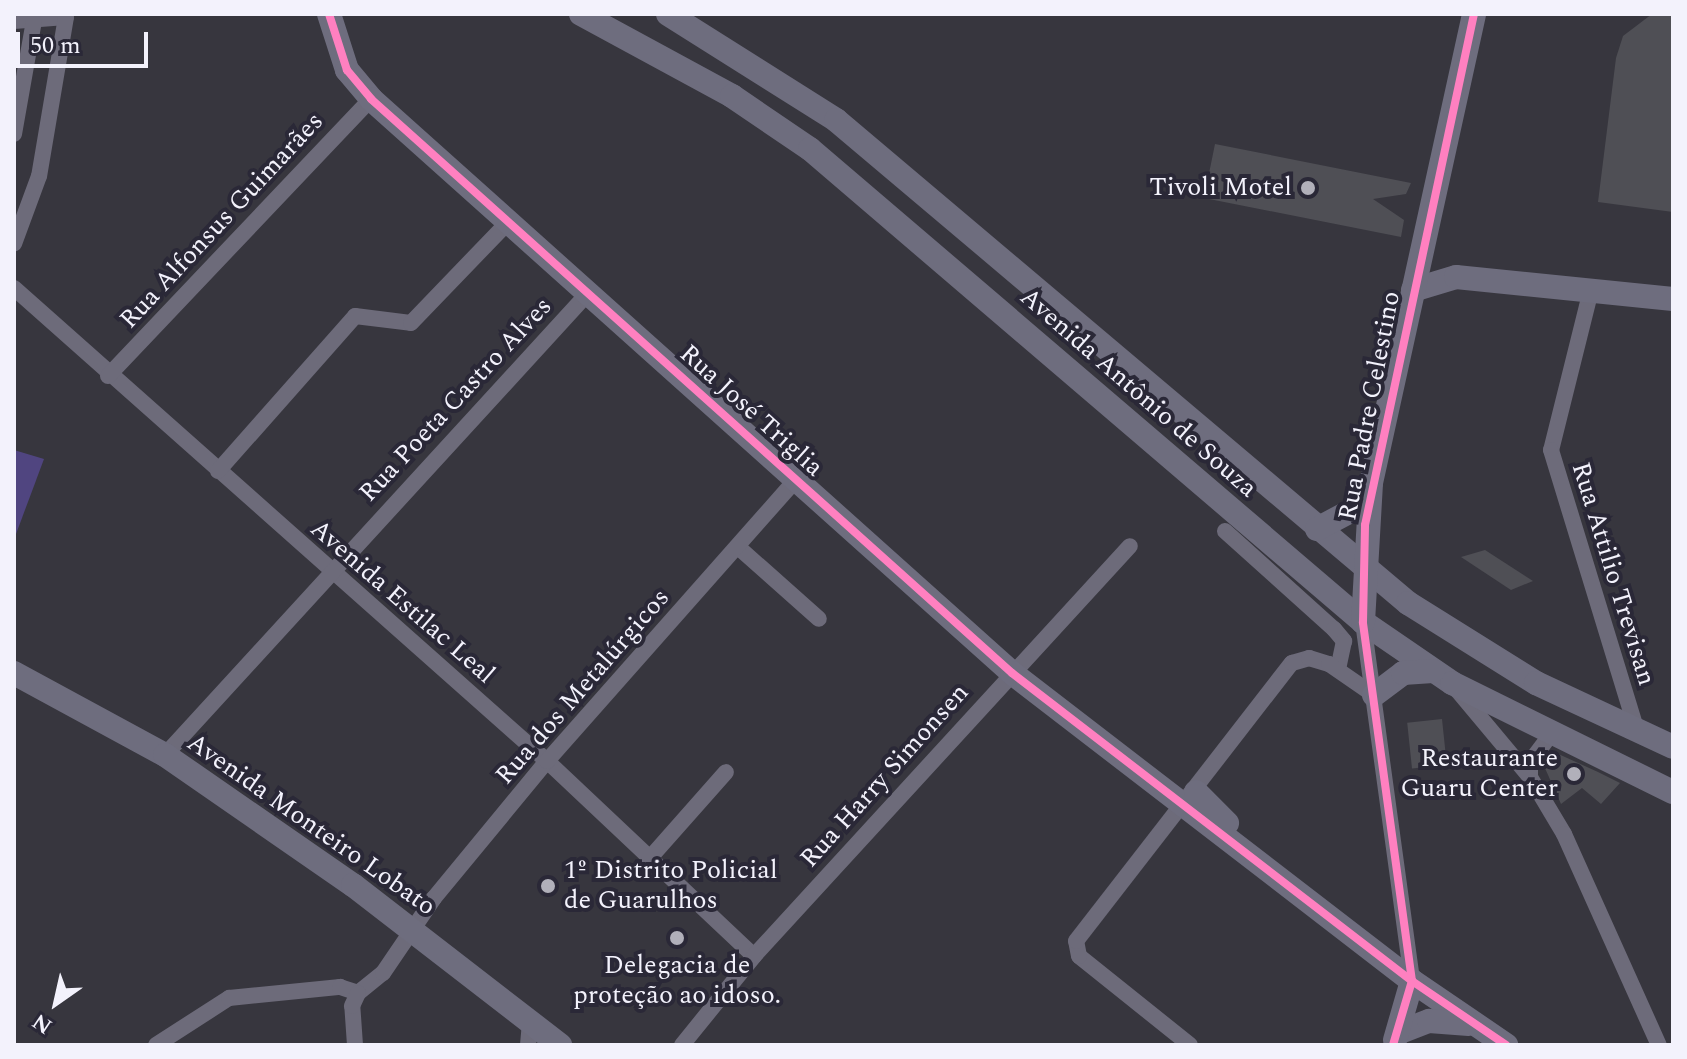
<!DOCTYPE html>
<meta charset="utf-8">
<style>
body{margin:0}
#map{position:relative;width:1687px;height:1059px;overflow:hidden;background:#37363e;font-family:Spectral,serif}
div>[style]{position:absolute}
.green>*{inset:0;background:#504580}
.building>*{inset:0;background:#4f4f55;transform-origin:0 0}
.street>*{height:16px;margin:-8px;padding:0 8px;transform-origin:8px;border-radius:8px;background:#6d6b7a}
.secondary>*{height:24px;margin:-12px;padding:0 12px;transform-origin:12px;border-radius:12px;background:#6e6d7e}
.cycleway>*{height:8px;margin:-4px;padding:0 4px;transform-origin:4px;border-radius:4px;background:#ff80c0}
.dots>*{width:22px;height:22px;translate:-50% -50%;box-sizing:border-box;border:4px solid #2a2837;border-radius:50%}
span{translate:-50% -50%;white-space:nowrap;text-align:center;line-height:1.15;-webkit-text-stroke:8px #2a2837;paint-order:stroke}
.poi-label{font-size:26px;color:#f3f2fc}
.right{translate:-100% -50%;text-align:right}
.left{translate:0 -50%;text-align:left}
.street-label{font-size:26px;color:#f3f2fc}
.frame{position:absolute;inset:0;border:16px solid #f3f2fc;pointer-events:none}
.north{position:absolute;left:16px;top:963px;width:80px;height:80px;-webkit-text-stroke:6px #2a2837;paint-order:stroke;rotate:214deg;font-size:22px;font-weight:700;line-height:32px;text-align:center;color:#f3f2fc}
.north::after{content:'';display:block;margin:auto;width:28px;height:36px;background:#f3f2fc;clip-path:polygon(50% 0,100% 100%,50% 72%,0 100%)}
.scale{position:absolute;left:16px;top:32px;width:132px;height:36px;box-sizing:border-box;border:4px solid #f3f2fc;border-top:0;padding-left:10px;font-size:24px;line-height:28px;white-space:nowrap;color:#f3f2fc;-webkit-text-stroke:6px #2a2837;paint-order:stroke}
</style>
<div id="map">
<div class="green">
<i style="clip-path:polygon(14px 450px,44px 459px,16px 534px,14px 533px)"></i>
</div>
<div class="building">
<i style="clip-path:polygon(1652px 14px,1673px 14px,1673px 212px,1598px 202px,1616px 58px,1623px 36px)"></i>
<i style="clip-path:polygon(1215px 144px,1411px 183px,1406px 194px,1373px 199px,1404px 220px,1401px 237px,1204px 198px)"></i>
<i style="clip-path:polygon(1485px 550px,1533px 581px,1511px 590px,1461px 557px)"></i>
<i style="left:1442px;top:719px;width:46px;height:35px;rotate:84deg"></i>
<i style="clip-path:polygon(1554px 752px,1598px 772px,1620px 783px,1601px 804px,1582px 788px,1561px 804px,1544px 766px)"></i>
</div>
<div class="street">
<i style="left:14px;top:21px;width:52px;rotate:-4.4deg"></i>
<i style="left:66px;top:17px;width:161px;rotate:99.6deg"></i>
<i style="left:39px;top:176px;width:72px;rotate:110.2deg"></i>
<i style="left:14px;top:134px;width:115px;rotate:-80deg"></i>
<i style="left:14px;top:288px;width:713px;rotate:41.59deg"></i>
<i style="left:547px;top:761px;width:284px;rotate:43.3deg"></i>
<i style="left:1591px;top:290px;width:165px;rotate:104deg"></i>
<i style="left:1551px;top:450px;width:295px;rotate:73deg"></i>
<i style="left:108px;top:376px;width:382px;rotate:-46.5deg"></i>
<i style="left:218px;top:471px;width:207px;rotate:-48.5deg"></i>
<i style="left:355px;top:316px;width:56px;rotate:7.1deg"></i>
<i style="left:411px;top:323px;width:143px;rotate:-46.1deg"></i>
<i style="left:1225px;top:531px;width:147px;rotate:42deg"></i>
<i style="left:1334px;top:629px;width:16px;rotate:50deg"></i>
<i style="left:1344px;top:641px;width:29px;rotate:102deg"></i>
<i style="left:738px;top:547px;width:108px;rotate:41.6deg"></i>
<i style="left:1363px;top:622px;width:362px;rotate:82.2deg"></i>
<i style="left:1453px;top:685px;width:120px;rotate:50.1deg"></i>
<i style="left:1530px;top:777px;width:66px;rotate:59.2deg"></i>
<i style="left:1564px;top:834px;width:231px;rotate:65.8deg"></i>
<i style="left:165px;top:755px;width:629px;rotate:-47.51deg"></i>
<i style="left:1530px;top:777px;width:15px;rotate:-90deg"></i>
<i style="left:1530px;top:762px;width:34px;rotate:-53deg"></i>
<i style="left:649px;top:859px;width:116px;rotate:-48.5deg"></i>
<i style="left:358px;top:993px;width:32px;rotate:-39deg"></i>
<i style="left:383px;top:973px;width:91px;rotate:-55.8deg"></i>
<i style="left:434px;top:898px;width:178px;rotate:-50.5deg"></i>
<i style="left:547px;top:761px;width:375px;rotate:-48.5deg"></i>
<i style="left:156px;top:1045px;width:87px;rotate:-32.8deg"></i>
<i style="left:229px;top:998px;width:112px;rotate:-5.7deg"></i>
<i style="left:340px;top:987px;width:19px;rotate:18deg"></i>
<i style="left:355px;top:1045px;width:39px;rotate:-94deg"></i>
<i style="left:352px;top:1006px;width:14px;rotate:-65deg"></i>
<i style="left:528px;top:1045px;width:22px;rotate:-85deg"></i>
<i style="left:682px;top:1045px;width:114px;rotate:-51deg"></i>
<i style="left:754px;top:956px;width:556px;rotate:-47.48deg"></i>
<i style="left:1190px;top:1045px;width:142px;rotate:-141.3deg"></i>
<i style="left:1079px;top:956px;width:15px;rotate:-101deg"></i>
<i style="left:1076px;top:941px;width:352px;rotate:-52.2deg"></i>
<i style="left:1292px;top:663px;width:18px;rotate:-16deg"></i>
<i style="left:1309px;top:658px;width:21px;rotate:17deg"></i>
<i style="left:1329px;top:664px;width:55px;rotate:34.6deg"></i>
</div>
<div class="secondary">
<i style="left:329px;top:14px;width:59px;rotate:72.2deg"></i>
<i style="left:347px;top:70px;width:38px;rotate:50deg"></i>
<i style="left:371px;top:99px;width:860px;rotate:41.84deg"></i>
<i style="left:1012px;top:673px;width:505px;rotate:37.6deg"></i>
<i style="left:1412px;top:981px;width:114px;rotate:34.2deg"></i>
<i style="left:581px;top:14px;width:172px;rotate:28.5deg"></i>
<i style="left:732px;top:96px;width:94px;rotate:34.2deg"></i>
<i style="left:810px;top:149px;width:728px;rotate:40.54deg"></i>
<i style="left:1363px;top:622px;width:108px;rotate:34.4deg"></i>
<i style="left:1452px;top:683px;width:246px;rotate:26.3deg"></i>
<i style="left:668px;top:14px;width:199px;rotate:32.2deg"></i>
<i style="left:836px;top:120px;width:749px;rotate:40.18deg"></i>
<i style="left:1408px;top:603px;width:151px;rotate:32deg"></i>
<i style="left:1536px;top:683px;width:151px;rotate:25deg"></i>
<i style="left:1413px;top:290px;width:45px;rotate:-16.8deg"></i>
<i style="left:1456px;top:277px;width:218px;rotate:5.8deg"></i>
<i style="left:1317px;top:529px;width:40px;rotate:-28deg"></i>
<i style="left:1352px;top:510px;width:31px;rotate:-54deg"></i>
<i style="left:1363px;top:622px;width:139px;rotate:-86.7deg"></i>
<i style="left:1371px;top:483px;width:480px;rotate:-77.6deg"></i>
<i style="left:14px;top:673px;width:172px;rotate:28.5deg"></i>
<i style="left:165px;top:755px;width:229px;rotate:34.7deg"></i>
<i style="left:353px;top:885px;width:262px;rotate:37.7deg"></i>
<i style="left:1374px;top:695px;width:36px;rotate:-37deg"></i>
<i style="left:1403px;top:673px;width:30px;rotate:-4deg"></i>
<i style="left:1196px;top:792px;width:44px;rotate:45deg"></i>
<i style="left:1400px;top:1032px;width:31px;rotate:-21deg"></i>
<i style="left:1429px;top:1021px;width:40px;rotate:4.3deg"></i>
<i style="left:1395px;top:1040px;width:61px;rotate:-73.9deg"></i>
</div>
<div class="cycleway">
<i style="left:329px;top:14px;width:59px;rotate:72.2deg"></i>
<i style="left:347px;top:70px;width:38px;rotate:50deg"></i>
<i style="left:371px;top:99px;width:860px;rotate:41.84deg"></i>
<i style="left:1012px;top:673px;width:505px;rotate:37.6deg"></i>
<i style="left:1412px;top:981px;width:114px;rotate:34.2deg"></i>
<i style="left:1393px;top:1045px;width:67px;rotate:-73.5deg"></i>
<i style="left:1412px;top:981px;width:362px;rotate:-97.8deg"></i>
<i style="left:1363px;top:622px;width:97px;rotate:-88.8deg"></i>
<i style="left:1365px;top:525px;width:522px;rotate:-77.96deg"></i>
</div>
<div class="dots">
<i style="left:1308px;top:188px;background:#b1b0ba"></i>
<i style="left:1574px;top:774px;background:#b1b0ba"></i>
<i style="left:548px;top:886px;background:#b1b0ba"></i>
<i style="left:677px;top:938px;background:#b1b0ba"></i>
</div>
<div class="poi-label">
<span class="right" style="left:1292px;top:188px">Tivoli Motel</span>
<span class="right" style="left:1558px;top:774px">Restaurante<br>Guaru Center</span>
<span class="left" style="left:564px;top:886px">1º Distrito Policial<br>de Guarulhos</span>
<span style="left:677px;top:981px">Delegacia de<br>proteção ao idoso.</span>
</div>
<div class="street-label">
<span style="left:222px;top:221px;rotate:-47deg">Rua Alfonsus Guimarães</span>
<span style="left:1138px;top:393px;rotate:41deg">Avenida Antônio de Souza</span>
<span style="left:456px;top:400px;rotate:-47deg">Rua Poeta Castro Alves</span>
<span style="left:1370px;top:406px;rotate:-79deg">Rua Padre Celestino</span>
<span style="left:751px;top:411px;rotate:42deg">Rua José Triglia</span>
<span style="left:1613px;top:574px;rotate:73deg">Rua Attilio Trevisan</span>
<span style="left:402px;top:602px;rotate:41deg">Avenida Estilac Leal</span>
<span style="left:583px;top:687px;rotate:-49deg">Rua dos Metalúrgicos</span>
<span style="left:885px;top:776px;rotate:-48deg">Rua Harry Simonsen</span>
<span style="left:311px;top:825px;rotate:35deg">Avenida Monteiro Lobato</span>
</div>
<div class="frame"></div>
<div class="north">N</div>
<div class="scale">50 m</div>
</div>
